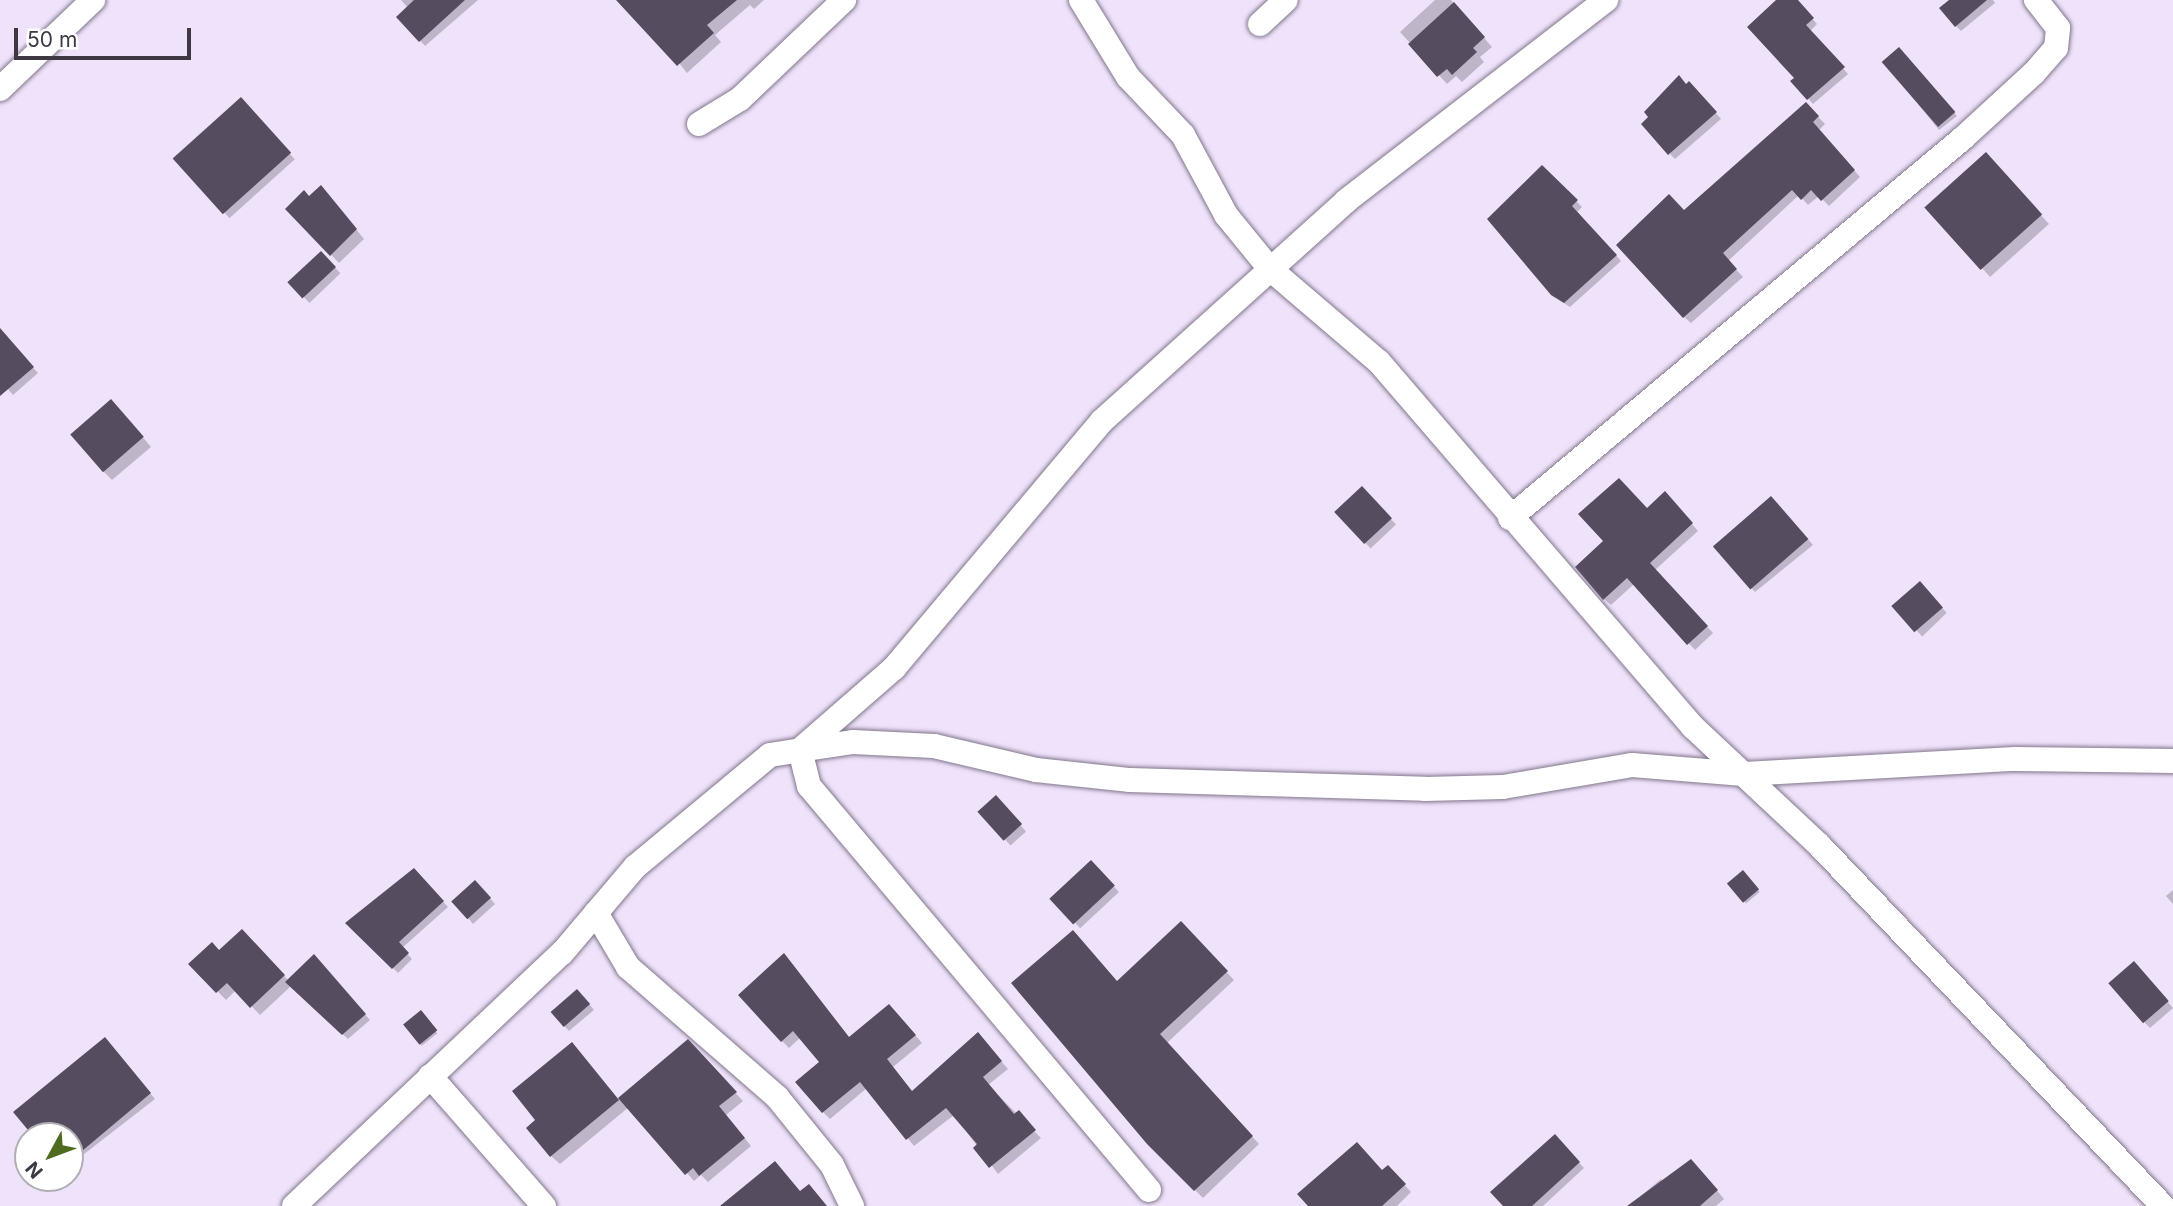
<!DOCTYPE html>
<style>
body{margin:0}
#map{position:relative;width:2173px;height:1206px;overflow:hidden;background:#efe3fb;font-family:Inter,sans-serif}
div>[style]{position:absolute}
.shadow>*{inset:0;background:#0003;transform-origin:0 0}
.building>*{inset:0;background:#564c60;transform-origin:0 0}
.roads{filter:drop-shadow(0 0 2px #81768c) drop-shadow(0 0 2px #81768c)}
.street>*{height:24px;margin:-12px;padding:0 12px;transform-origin:12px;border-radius:12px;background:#fff}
span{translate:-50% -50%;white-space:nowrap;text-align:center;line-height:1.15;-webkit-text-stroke:7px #fff;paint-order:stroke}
.north{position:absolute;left:14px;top:1122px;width:70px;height:70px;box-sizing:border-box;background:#fff;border:2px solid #b1afb3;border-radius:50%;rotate:229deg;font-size:19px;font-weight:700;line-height:28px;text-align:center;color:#3d3842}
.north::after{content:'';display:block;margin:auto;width:24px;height:32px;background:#4e6b1f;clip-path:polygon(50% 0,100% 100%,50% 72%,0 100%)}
.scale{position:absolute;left:14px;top:28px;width:177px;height:32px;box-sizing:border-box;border:4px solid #3d3842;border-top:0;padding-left:9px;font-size:21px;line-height:24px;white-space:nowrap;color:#3d3842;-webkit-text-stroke:5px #fff;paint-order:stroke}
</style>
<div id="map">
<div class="shadow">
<i style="clip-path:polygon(401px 0,478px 0,425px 46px,399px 17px,408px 8px)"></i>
<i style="clip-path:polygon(629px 0,764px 0,754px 9px,750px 5px,715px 35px,721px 42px,687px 73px)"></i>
<i style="clip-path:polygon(1435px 0,1451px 0,1492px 47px,1480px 57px,1484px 62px,1462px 82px,1456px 76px,1447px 84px,1400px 32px)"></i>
<i style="clip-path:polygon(1779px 0,1796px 0,1817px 24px,1810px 31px,1848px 74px,1813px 104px,1793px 81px,1796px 78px)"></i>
<i style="clip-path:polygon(1952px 0,1993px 0,1995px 3px,1961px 31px,1956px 26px)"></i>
<i style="clip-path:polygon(1899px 49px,1957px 116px,1939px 130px,1884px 62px)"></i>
<i style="clip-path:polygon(1695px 88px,1721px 119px,1675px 159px,1670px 154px)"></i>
<i style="clip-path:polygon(1806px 104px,1825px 124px,1819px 130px,1860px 177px,1829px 206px,1819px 196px,1808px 205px,1799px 195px,1728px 261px,1743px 277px,1691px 323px,1684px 317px,1684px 213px)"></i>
<i style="left:246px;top:105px;width:73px;height:88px;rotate:48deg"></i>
<i style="clip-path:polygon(1994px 163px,2049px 224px,1990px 277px,1982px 268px)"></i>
<i style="clip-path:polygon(1542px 167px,1582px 207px,1577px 212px,1621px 261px,1570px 307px,1559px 300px)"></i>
<i style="clip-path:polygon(329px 196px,364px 239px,339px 263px,287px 209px)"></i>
<i style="left:321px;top:253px;width:28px;height:43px;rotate:46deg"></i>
<i style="clip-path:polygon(0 332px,38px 373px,13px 395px,0 380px)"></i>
<i style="clip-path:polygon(120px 410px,151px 447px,112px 480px,104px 472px)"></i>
<i style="left:1362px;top:488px;width:50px;height:35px;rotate:47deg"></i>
<i style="clip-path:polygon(1671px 500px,1698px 531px,1655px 570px,1713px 633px,1695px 650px,1634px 584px,1611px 605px,1604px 599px,1605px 542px,1647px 510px)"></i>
<i style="clip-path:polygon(1777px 503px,1813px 545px,1755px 592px,1714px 545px)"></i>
<i style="left:1919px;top:584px;width:40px;height:34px;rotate:46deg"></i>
<i style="left:996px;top:798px;width:45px;height:21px;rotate:48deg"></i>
<i style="left:1091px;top:862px;width:41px;height:53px;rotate:47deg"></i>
<i style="clip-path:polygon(414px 870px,448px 907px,402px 948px,412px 959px,398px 973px,348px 923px)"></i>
<i style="left:1743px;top:872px;width:26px;height:18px;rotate:50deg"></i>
<i style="clip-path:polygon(480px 887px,495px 904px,473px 924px,468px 918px)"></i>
<i style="clip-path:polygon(2173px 890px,2173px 904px,2166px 896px)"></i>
<i style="clip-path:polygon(1181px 924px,1234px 980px,1167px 1043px,1259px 1144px,1203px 1198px,1195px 1190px,1118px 983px)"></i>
<i style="clip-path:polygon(242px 931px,289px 981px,319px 962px,370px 1020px,348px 1039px,291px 986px,260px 1015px,236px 990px,226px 1000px,191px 964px,219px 952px)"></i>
<i style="clip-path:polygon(784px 955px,850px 1039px,896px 1013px,922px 1043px,893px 1067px,913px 1093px,985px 1042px,1008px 1069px,988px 1085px,1041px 1138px,998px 1174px,954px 1115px,914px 1146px,867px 1088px,830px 1119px,823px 1112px,821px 1062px,801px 1037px,789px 1048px,782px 1041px)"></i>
<i style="clip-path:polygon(2139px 968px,2173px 1008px,2150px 1028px,2145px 1023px)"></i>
<i style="clip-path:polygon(583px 996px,594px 1010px,569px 1031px,552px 1012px)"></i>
<i style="left:421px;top:1013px;width:26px;height:20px;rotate:51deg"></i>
<i style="clip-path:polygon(688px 1042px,743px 1101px,726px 1115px,751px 1146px,708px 1182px,701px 1175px,694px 1181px,629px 1107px,560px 1164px,551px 1156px)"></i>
<i style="clip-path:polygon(110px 1045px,155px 1099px,70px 1165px,70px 1136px,35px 1136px)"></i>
<i style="clip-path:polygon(1555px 1137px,1584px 1168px,1543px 1206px,1505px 1206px)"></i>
<i style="clip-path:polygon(1388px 1167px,1411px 1192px,1397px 1206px,1310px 1206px)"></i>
<i style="clip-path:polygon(1699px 1169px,1724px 1199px,1716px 1206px,1629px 1206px,1661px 1179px,1666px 1184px)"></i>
</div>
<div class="building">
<i style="clip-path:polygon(414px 0,465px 0,419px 42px,396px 17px)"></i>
<i style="clip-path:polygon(616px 0,737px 0,707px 25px,714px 33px,677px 66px)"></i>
<i style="clip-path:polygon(1776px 0,1798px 0,1814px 18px,1806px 25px,1845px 67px,1807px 100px,1790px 81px,1794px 78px,1747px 27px)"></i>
<i style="clip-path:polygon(1949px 0,1987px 0,1955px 27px,1939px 8px)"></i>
<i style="clip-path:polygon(1454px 2px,1485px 37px,1473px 48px,1477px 52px,1452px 75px,1447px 69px,1437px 77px,1408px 44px)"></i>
<i style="left:1899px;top:47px;width:86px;height:23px;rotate:49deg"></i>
<i style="clip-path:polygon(1679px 75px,1686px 84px,1689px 81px,1717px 112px,1668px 155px,1641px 124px,1648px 117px,1644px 112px)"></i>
<i style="left:241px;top:97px;width:75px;height:92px;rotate:48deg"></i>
<i style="clip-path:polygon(1806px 102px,1819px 116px,1813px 122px,1855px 170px,1821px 201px,1811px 190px,1801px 200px,1792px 190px,1723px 253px,1737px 269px,1683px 318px,1616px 245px,1669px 194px,1684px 210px)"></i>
<i style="left:1986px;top:152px;width:84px;height:83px;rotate:48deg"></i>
<i style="clip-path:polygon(1542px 165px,1578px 200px,1572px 206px,1617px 255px,1564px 303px,1551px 295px,1487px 219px)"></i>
<i style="clip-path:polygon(321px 185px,357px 229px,330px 256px,285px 209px,304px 190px,309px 196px)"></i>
<i style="left:321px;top:251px;width:22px;height:46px;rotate:47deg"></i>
<i style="clip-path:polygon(0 328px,34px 367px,0 396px)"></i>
<i style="left:111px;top:399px;width:50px;height:54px;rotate:49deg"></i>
<i style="clip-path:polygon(1619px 478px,1647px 508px,1665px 491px,1693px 523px,1650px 563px,1708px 626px,1687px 645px,1627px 578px,1603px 600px,1575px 567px,1603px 541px,1578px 514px)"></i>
<i style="left:1362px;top:486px;width:44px;height:38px;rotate:47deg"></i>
<i style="left:1771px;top:496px;width:57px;height:77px;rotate:49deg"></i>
<i style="left:1920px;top:581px;width:35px;height:38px;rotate:49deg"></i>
<i style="left:996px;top:795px;width:39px;height:25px;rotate:48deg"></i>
<i style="left:1091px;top:860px;width:35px;height:57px;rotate:47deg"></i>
<i style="clip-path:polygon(414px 868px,444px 901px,399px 942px,409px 953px,392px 969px,345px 923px)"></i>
<i style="left:1743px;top:870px;width:25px;height:21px;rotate:50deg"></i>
<i style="left:475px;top:880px;width:24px;height:32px;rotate:48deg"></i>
<i style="clip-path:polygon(1181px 921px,1228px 971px,1160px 1034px,1253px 1136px,1194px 1191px,1147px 1144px,1011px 983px,1073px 930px,1117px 981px)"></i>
<i style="clip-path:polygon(242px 929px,285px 975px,250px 1008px,227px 983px,216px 993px,188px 964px,212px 942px,219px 950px)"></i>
<i style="clip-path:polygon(784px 953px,849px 1037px,889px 1004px,916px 1035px,887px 1059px,912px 1091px,978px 1032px,1002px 1061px,983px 1077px,1014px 1114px,1019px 1110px,1036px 1130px,989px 1168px,973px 1148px,977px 1144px,946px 1108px,906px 1140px,860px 1082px,822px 1113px,795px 1082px,819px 1062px,793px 1031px,781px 1042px,738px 995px)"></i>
<i style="clip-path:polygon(314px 954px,366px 1014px,342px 1035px,285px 982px)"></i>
<i style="left:2134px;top:961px;width:53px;height:34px;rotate:49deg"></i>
<i style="left:577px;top:989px;width:20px;height:35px;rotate:49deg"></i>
<i style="left:421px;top:1010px;width:26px;height:23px;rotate:51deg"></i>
<i style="clip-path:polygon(105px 1037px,151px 1093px,82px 1151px,79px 1147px,70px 1154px,70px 1136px,33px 1136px,13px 1112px)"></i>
<i style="clip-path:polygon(688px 1039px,737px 1092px,719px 1106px,745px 1138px,699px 1176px,693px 1168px,685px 1175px,618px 1098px)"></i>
<i style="clip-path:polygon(572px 1042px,619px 1100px,550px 1157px,526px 1128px,535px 1120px,512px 1091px)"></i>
<i style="clip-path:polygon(1555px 1134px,1580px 1162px,1532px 1206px,1503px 1206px,1490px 1192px)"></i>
<i style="clip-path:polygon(1357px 1142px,1382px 1170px,1388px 1165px,1406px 1184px,1382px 1206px,1308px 1206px,1297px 1194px)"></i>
<i style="clip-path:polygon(1691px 1159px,1718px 1190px,1700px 1206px,1627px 1206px)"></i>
<i style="clip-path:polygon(775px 1161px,800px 1191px,809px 1184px,827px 1206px,720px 1206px)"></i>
</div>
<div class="roads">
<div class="street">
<i style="left:1081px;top:0;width:90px;rotate:58.6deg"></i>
<i style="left:1128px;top:77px;width:80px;rotate:46.5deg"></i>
<i style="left:1183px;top:135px;width:91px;rotate:61.7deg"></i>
<i style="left:1226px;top:215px;width:70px;rotate:50.8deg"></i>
<i style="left:1270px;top:269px;width:143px;rotate:40.5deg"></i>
<i style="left:1379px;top:362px;width:481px;rotate:49.3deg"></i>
<i style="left:1693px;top:727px;width:173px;rotate:43.1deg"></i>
<i style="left:1819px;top:845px;width:499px;rotate:46.4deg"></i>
<i style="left:1260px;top:24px;width:35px;rotate:-43deg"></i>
<i style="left:0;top:89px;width:129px;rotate:-43.7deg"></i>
<i style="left:699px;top:124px;width:48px;rotate:-31.4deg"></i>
<i style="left:740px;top:99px;width:144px;rotate:-43.6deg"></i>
<i style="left:1510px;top:518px;width:591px;rotate:-39.99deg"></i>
<i style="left:1963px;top:138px;width:96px;rotate:-42.5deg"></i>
<i style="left:2034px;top:73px;width:33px;rotate:-49deg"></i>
<i style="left:2056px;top:48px;width:20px;rotate:-84deg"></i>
<i style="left:2058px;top:28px;width:36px;rotate:-128deg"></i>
<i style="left:596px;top:913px;width:63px;rotate:59.3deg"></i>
<i style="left:628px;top:967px;width:198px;rotate:41.1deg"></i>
<i style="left:777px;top:1097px;width:87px;rotate:51deg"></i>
<i style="left:832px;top:1165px;width:46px;rotate:64deg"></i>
<i style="left:430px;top:1076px;width:173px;rotate:48.8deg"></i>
<i style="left:1149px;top:1190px;width:528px;rotate:-130.08deg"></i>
<i style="left:809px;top:786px;width:37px;rotate:-104deg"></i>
<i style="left:800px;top:750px;width:54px;rotate:-8.6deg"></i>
<i style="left:853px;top:742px;width:81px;rotate:2.8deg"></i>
<i style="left:934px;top:746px;width:105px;rotate:13.2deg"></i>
<i style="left:1036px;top:770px;width:95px;rotate:6.1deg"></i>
<i style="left:1130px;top:780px;width:295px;rotate:1.7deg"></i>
<i style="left:1425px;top:789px;width:78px;rotate:-1.5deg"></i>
<i style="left:1503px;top:787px;width:131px;rotate:-9.7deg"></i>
<i style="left:1632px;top:765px;width:112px;rotate:4.6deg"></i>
<i style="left:1744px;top:774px;width:271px;rotate:-3.2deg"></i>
<i style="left:2015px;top:759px;width:158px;rotate:0.7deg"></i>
<i style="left:294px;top:1206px;width:369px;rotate:-43.4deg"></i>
<i style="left:562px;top:953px;width:113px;rotate:-49.7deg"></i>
<i style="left:635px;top:867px;width:175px;rotate:-39.7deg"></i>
<i style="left:770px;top:755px;width:30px;rotate:-9deg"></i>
<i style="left:800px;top:750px;width:125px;rotate:-41.1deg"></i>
<i style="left:894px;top:668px;width:323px;rotate:-49.9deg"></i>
<i style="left:1102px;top:421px;width:329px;rotate:-42deg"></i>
<i style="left:1346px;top:201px;width:329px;rotate:-37.7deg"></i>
</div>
</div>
<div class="north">N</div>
<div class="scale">50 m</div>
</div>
